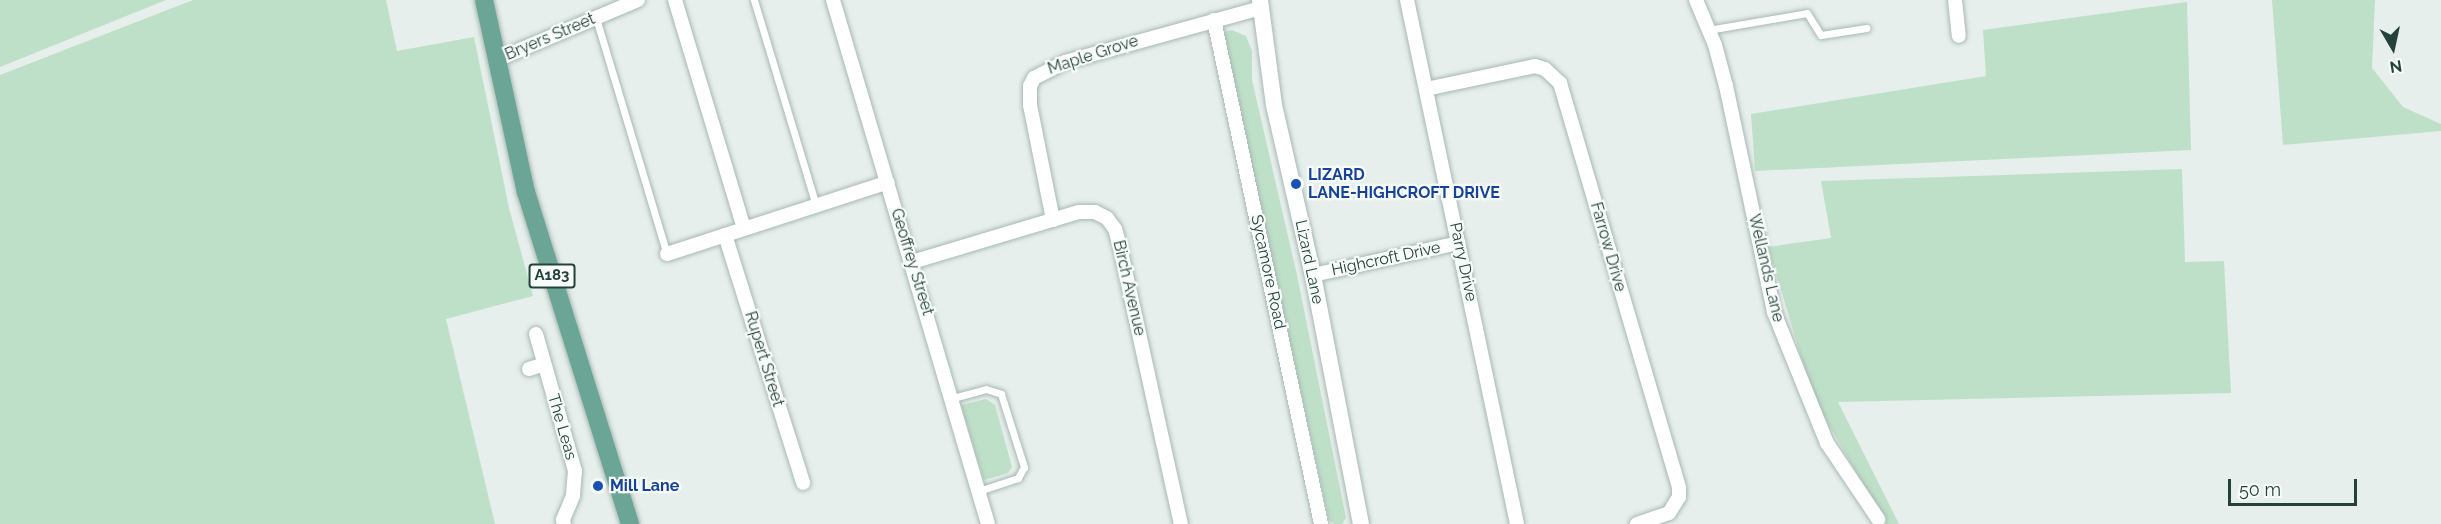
<!DOCTYPE html>
<style>
body{margin:0}
#map{position:relative;width:2441px;height:524px;overflow:hidden;background:#e6efeb;font-family:Raleway,sans-serif}
div>[style]{position:absolute}
.green>*{inset:0;background:#bfe0c8}
.roads{filter:drop-shadow(0 0 2px #a8b8b2) drop-shadow(0 0 2px #a8b8b2)}
.service>*{height:7px;margin:-3.5px;padding:0 3.5px;transform-origin:3.5px;border-radius:3.5px;background:#fff}
.minor>*{height:14px;margin:-7px;padding:0 7px;transform-origin:7px;border-radius:7px;background:#fff}
.tertiary>*{height:16px;margin:-8px;padding:0 8px;transform-origin:8px;border-radius:8px;background:#fff}
.primary>*{height:18px;margin:-9px;padding:0 9px;transform-origin:9px;border-radius:9px;background:#6aa596}
.dots>*{width:16px;height:16px;translate:-50% -50%;box-sizing:border-box;border:3px solid #f7fbf9;border-radius:50%}
span{translate:-50% -50%;white-space:nowrap;text-align:center;line-height:1.15;-webkit-text-stroke:4.5px #f7fbf9;paint-order:stroke}
.shield-label span{padding:2px 4px;background:#f7fbf9;border:2px solid;border-radius:4px;-webkit-text-stroke-width:0}
.shield-label{font-size:15px;color:#24423a;font-weight:700}
.street-label{font-size:16px;color:#24423a}
.transit-label{font-size:16px;color:#164399;font-weight:700}
.left{translate:0 -50%;text-align:left}
.north{position:absolute;left:2363px;top:18px;width:60px;height:60px;-webkit-text-stroke:4px #f7fbf9;paint-order:stroke;rotate:171deg;font-size:16px;font-weight:700;line-height:24px;text-align:center;color:#24423a}
.north::after{content:'';display:block;margin:auto;width:21px;height:27px;background:#24423a;clip-path:polygon(50% 0,100% 100%,50% 72%,0 100%)}
.scale{position:absolute;left:2228px;top:479px;width:129px;height:27px;box-sizing:border-box;border:3px solid #24423a;border-top:0;padding-left:8px;font-size:18px;line-height:21px;white-space:nowrap;color:#24423a;-webkit-text-stroke:4px #f7fbf9;paint-order:stroke}
</style>
<div id="map">
<div class="green">
<i style="clip-path:polygon(0 0,166px 0,0 67px)"></i>
<i style="clip-path:polygon(193px 0,386px 0,397px 51px,474px 37px,509px 208px,533px 296px,446px 319px,495px 524px,0 524px,0 75px)"></i>
<i style="clip-path:polygon(2272px 0,2375px 0,2372px 68px,2403px 107px,2441px 124px,2441px 131px,2283px 145px)"></i>
<i style="clip-path:polygon(2187px 2px,2191px 150px,1755px 171px,1751px 114px,1986px 76px,1983px 30px)"></i>
<i style="clip-path:polygon(1232px 30px,1246px 36px,1252px 51px,1252px 80px,1297px 275px,1346px 518px,1342px 524px,1334px 524px,1329px 520px,1223px 38px,1223px 32px)"></i>
<i style="clip-path:polygon(2182px 169px,2185px 262px,2224px 261px,2231px 393px,1838px 402px,1899px 524px,1886px 524px,1814px 399px,1768px 247px,1831px 238px,1821px 181px)"></i>
<i style="clip-path:polygon(986px 399px,995px 405px,1012px 467px,1008px 473px,984px 480px,961px 405px)"></i>
</div>
<div class="roads">
<div class="service">
<i style="left:754px;top:0;width:214px;rotate:73.2deg"></i>
<i style="left:596px;top:18px;width:246px;rotate:73.3deg"></i>
<i style="left:1708px;top:30px;width:100px;rotate:-9.7deg"></i>
<i style="left:1807px;top:13px;width:26px;rotate:58deg"></i>
<i style="left:1821px;top:35px;width:46px;rotate:-8.8deg"></i>
<i style="left:953px;top:398px;width:34px;rotate:-15deg"></i>
<i style="left:986px;top:389px;width:16px;rotate:18deg"></i>
<i style="left:1001px;top:394px;width:77px;rotate:72.5deg"></i>
<i style="left:1024px;top:467px;width:13px;rotate:119deg"></i>
<i style="left:1018px;top:478px;width:41px;rotate:161.6deg"></i>
</div>
<div class="minor">
<i style="left:675px;top:0;width:238px;rotate:73.2deg"></i>
<i style="left:833px;top:0;width:546px;rotate:73.52deg"></i>
<i style="left:1407px;top:0;width:535px;rotate:78.14deg"></i>
<i style="left:1696px;top:0;width:49px;rotate:67.1deg"></i>
<i style="left:1715px;top:45px;width:42px;rotate:75deg"></i>
<i style="left:1726px;top:86px;width:231px;rotate:78deg"></i>
<i style="left:1774px;top:312px;width:141px;rotate:68deg"></i>
<i style="left:1827px;top:443px;width:92px;rotate:56.1deg"></i>
<i style="left:1955px;top:0;width:36px;rotate:84deg"></i>
<i style="left:1214px;top:20px;width:515px;rotate:78.01deg"></i>
<i style="left:496px;top:60px;width:154px;rotate:-22.9deg"></i>
<i style="left:1426px;top:89px;width:111px;rotate:-11.9deg"></i>
<i style="left:1535px;top:66px;width:10px;rotate:17deg"></i>
<i style="left:1545px;top:69px;width:21px;rotate:43deg"></i>
<i style="left:1560px;top:83px;width:422px;rotate:73.6deg"></i>
<i style="left:1679px;top:488px;width:9px;rotate:90deg"></i>
<i style="left:1679px;top:497px;width:19px;rotate:122deg"></i>
<i style="left:1669px;top:513px;width:34px;rotate:161deg"></i>
<i style="left:1053px;top:220px;width:117px;rotate:-101.3deg"></i>
<i style="left:1030px;top:105px;width:19px;rotate:-90deg"></i>
<i style="left:1030px;top:86px;width:9px;rotate:-63deg"></i>
<i style="left:1034px;top:78px;width:35px;rotate:-27deg"></i>
<i style="left:1065px;top:62px;width:203px;rotate:-15.4deg"></i>
<i style="left:725px;top:235px;width:260px;rotate:72.5deg"></i>
<i style="left:667px;top:254px;width:232px;rotate:-18deg"></i>
<i style="left:912px;top:262px;width:174px;rotate:-16.7deg"></i>
<i style="left:1079px;top:212px;width:16px"></i>
<i style="left:1095px;top:212px;width:13px;rotate:27deg"></i>
<i style="left:1107px;top:218px;width:14px;rotate:54deg"></i>
<i style="left:1115px;top:229px;width:19px;rotate:74deg"></i>
<i style="left:1120px;top:247px;width:284px;rotate:77.6deg"></i>
<i style="left:1313px;top:275px;width:149px;rotate:-12.4deg"></i>
<i style="left:536px;top:334px;width:142px;rotate:74.1deg"></i>
<i style="left:575px;top:471px;width:25px;rotate:95deg"></i>
<i style="left:573px;top:496px;width:26px;rotate:113deg"></i>
<i style="left:563px;top:520px;width:4px;rotate:76deg"></i>
<i style="left:529px;top:369px;width:16px;rotate:-18deg"></i>
</div>
<div class="tertiary">
<i style="left:1260px;top:0;width:106px;rotate:82.4deg"></i>
<i style="left:1274px;top:105px;width:174px;rotate:77.1deg"></i>
<i style="left:1313px;top:275px;width:254px;rotate:79.1deg"></i>
</div>
<div class="primary">
<i style="left:484px;top:0;width:197px;rotate:77.7deg"></i>
<i style="left:526px;top:192px;width:348px;rotate:72.6deg"></i>
</div>
</div>
<div class="dots">
<i style="left:1296px;top:184px;background:#1a4fb4"></i>
<i style="left:598px;top:486px;background:#1a4fb4"></i>
</div>
<div class="shield-label">
<span style="left:552px;top:276px">A183</span>
</div>
<div class="street-label">
<span style="left:550px;top:37px;rotate:-23deg">Bryers Street</span>
<span style="left:1093px;top:55px;rotate:-18deg">Maple Grove</span>
<span style="left:1608px;top:247px;rotate:74deg">Farrow Drive</span>
<span style="left:1386px;top:259px;rotate:-12deg">Highcroft Drive</span>
<span style="left:912px;top:262px;rotate:73deg">Geoffrey Street</span>
<span style="left:1309px;top:262px;rotate:78deg">Lizard Lane</span>
<span style="left:1463px;top:262px;rotate:78deg">Parry Drive</span>
<span style="left:1766px;top:268px;rotate:77deg">Wellands Lane</span>
<span style="left:1268px;top:272px;rotate:78deg">Sycamore Road</span>
<span style="left:1129px;top:288px;rotate:77deg">Birch Avenue</span>
<span style="left:764px;top:359px;rotate:73deg">Rupert Street</span>
<span style="left:562px;top:427px;rotate:74deg">The Leas</span>
</div>
<div class="transit-label">
<span class="left" style="left:1308px;top:184px">LIZARD<br>LANE-HIGHCROFT DRIVE</span>
<span class="left" style="left:610px;top:486px">Mill Lane</span>
</div>
<div class="north">N</div>
<div class="scale">50 m</div>
</div>
